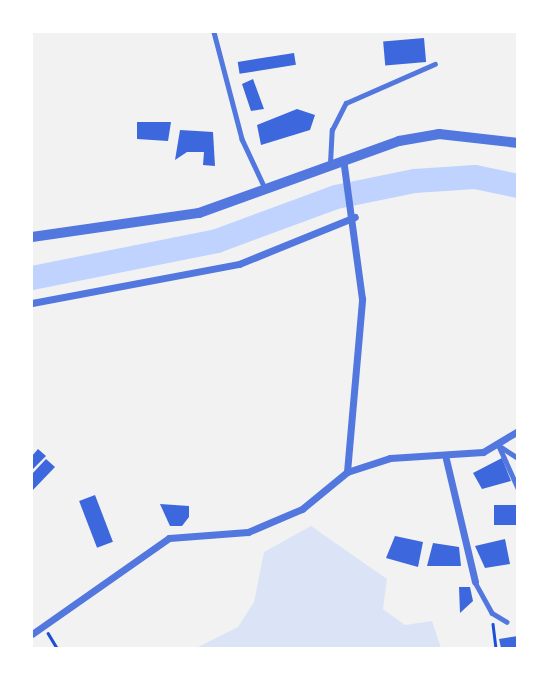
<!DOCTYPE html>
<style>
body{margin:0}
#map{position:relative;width:549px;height:680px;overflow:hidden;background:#f2f2f2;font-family:"Sofia Sans Condensed",sans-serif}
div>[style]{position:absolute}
.green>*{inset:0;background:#dbe4f7}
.river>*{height:24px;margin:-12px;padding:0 12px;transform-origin:12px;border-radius:12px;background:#bfd3fe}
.building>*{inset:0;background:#3d67dc;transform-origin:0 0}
.path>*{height:2.5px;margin:-1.25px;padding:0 1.25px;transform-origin:1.25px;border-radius:1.25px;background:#1d4ed8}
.service>*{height:4.5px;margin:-2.25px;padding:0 2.25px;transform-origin:2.25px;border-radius:2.25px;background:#5277de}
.minor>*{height:7px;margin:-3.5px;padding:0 3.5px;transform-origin:3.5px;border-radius:3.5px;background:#5277de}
.tertiary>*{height:10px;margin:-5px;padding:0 5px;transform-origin:5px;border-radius:5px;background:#5277de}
span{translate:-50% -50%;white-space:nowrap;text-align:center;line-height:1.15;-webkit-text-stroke:6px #fff;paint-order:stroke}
.frame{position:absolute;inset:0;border:33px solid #fff;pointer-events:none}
</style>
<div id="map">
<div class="green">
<i style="clip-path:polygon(311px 526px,387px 579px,383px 609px,405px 625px,432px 621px,441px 648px,196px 648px,238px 627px,254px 602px,264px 552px)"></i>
</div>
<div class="river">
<i style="left:32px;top:278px;width:189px;rotate:-11.3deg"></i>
<i style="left:217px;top:241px;width:127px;rotate:-20.3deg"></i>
<i style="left:336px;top:197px;width:80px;rotate:-11.6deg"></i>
<i style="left:414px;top:181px;width:61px;rotate:-3.8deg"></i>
<i style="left:475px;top:177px;width:44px;rotate:11.8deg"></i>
</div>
<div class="building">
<i style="left:424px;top:38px;width:24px;height:41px;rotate:85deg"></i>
<i style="left:294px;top:53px;width:12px;height:57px;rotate:81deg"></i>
<i style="clip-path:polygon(253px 79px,264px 109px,251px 111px,242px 84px)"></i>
<i style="clip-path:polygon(297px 109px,315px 115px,310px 130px,261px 145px,257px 125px)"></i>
<i style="clip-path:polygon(137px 122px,171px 122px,168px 141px,137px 139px)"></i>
<i style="clip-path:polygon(180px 130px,213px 132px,215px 166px,203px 165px,204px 152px,187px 152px,175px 160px)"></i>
<i style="clip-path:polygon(38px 449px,46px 456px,32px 470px,32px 456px)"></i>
<i style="clip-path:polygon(502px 458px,511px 481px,482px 489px,473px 473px)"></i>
<i style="clip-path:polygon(46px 459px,55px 467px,32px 491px,32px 474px)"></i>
<i style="left:95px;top:495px;width:50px;height:17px;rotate:69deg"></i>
<i style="clip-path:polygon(160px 504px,189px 506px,189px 517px,182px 526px,170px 526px)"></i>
<i style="left:518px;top:505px;width:20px;height:24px;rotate:90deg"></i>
<i style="clip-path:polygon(395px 536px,423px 542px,418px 567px,386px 558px)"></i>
<i style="clip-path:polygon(505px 539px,510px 564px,485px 568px,475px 546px)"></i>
<i style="clip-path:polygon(433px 543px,459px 547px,461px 566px,427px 566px)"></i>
<i style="clip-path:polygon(459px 587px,470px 587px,473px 601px,460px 613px)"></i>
<i style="clip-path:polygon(518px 636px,518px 648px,501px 648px,499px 639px)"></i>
</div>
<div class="path">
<i style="left:493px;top:624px;width:24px;rotate:83deg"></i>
<i style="left:48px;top:633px;width:17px;rotate:59deg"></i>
</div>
<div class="service">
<i style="left:214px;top:32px;width:111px;rotate:75.3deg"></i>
<i style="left:242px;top:139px;width:54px;rotate:64.9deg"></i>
<i style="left:330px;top:163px;width:33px;rotate:-87deg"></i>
<i style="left:332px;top:130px;width:30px;rotate:-63deg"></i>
<i style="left:346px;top:103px;width:97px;rotate:-23.7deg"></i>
<i style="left:499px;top:446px;width:46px;rotate:65.7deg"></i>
<i style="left:501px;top:447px;width:20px;rotate:33deg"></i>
<i style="left:475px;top:582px;width:35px;rotate:61deg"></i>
<i style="left:492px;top:613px;width:17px;rotate:31deg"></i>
</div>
<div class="minor">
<i style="left:32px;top:303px;width:211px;rotate:-10.7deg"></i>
<i style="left:239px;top:264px;width:125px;rotate:-22.1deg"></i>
<i style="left:446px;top:459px;width:126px;rotate:76.7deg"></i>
<i style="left:347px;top:472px;width:45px;rotate:-18deg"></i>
<i style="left:390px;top:458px;width:93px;rotate:-3.7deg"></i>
<i style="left:483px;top:452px;width:41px;rotate:-31deg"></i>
<i style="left:32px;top:634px;width:167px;rotate:-35deg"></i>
<i style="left:169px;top:538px;width:79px;rotate:-4.3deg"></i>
<i style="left:248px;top:532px;width:59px;rotate:-23.1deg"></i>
<i style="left:302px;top:509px;width:58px;rotate:-39.4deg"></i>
<i style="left:347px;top:472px;width:174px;rotate:-85deg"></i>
<i style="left:362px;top:299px;width:141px;rotate:-97.7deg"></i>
</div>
<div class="tertiary">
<i style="left:32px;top:237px;width:169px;rotate:-8.2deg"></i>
<i style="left:199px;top:213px;width:213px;rotate:-19.8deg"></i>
<i style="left:399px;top:141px;width:41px;rotate:-9.9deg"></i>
<i style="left:439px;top:134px;width:80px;rotate:6.5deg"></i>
</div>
<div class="frame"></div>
</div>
